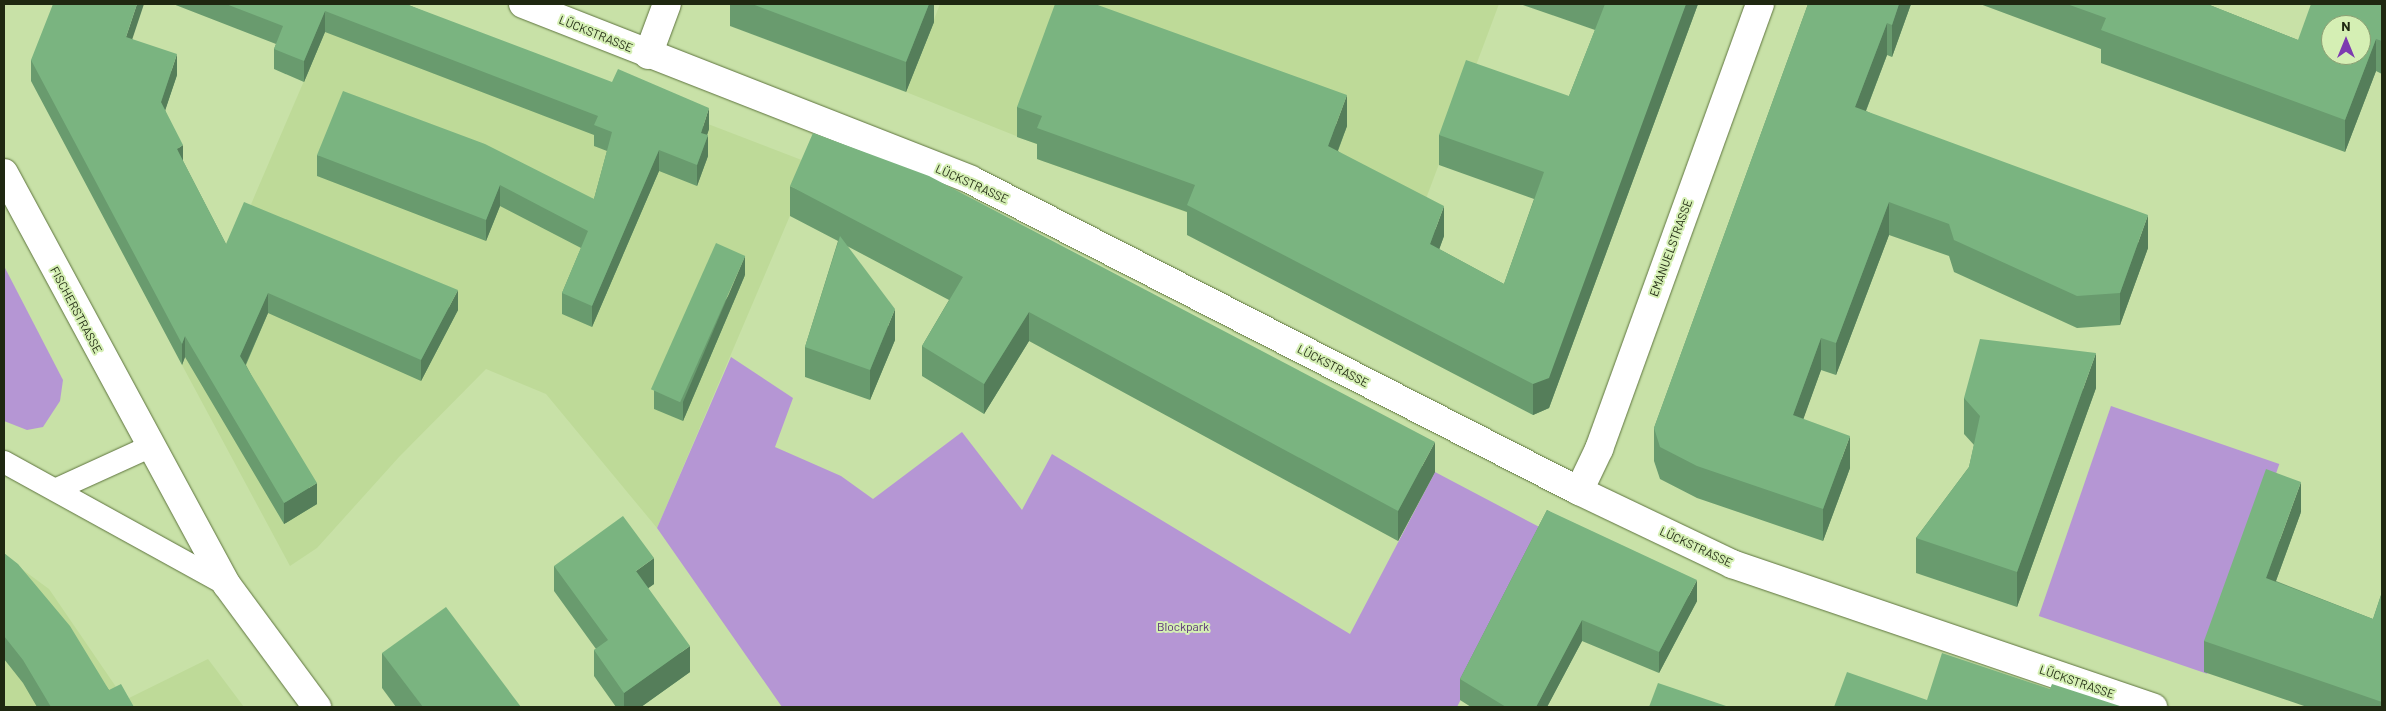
<!DOCTYPE html>
<meta charset="utf-8">
<style>
body{margin:0}
#map{position:relative;width:2386px;height:711px;overflow:hidden;background:#c8e1a7;font-family:Barlow,sans-serif}
div>[style]{position:absolute}
.built>*{inset:0;background:#beda98}
.green>*{inset:0;background:#b596d4;transform-origin:0 0}
.roads{filter:drop-shadow(0 0 1px #5e743e) drop-shadow(0 0 1px #5e743e)}
.service>*{height:22px;margin:-11px;padding:0 11px;transform-origin:11px;border-radius:11px;background:#fff}
.minor>*{height:28px;margin:-14px;padding:0 14px;transform-origin:14px;border-radius:14px;background:#fff}
.tertiary>*{height:28px;margin:-14px;padding:0 14px;transform-origin:14px;border-radius:14px;background:#fff}
.wall>*{inset:0;background:#699b6e}
.shaded-wall>*{inset:0;background:#557e5a}
.building>*{inset:0;background:#7ab480;transform-origin:0 0}
span{translate:-50% -50%;white-space:nowrap;text-align:center;line-height:1.15;-webkit-text-stroke:4px #d5efb4;paint-order:stroke}
.street-label{font-size:12px;color:#1f2811}
.park-label{font-size:12px;color:#572d79}
.frame{position:absolute;inset:0;border:5px solid #1f2811;pointer-events:none}
.north{position:absolute;left:2321px;top:15px;width:50px;height:50px;box-sizing:border-box;background:#d5efb4;border:1px solid #8c9f73;border-radius:50%;rotate:0deg;font-size:14px;font-weight:700;line-height:20px;text-align:center;color:#1f2811}
.north::after{content:'';display:block;margin:auto;width:18px;height:22px;background:#7d3bb0;clip-path:polygon(50% 0,100% 100%,50% 72%,0 100%)}
</style>
<div id="map">
<div class="built">
<i style="clip-path:polygon(337px 4px,682px 114px,812px 164px,657px 528px,546px 394px,486px 369px,399px 457px,317px 548px,290px 566px,182px 365px)"></i>
<i style="clip-path:polygon(940px 4px,1499px 4px,1421px 212px,1194px 215px,1037px 159px,1041px 146px,906px 92px)"></i>
<i style="clip-path:polygon(4px 556px,49px 589px,125px 700px,208px 659px,244px 707px,4px 707px)"></i>
</div>
<div class="green">
<i style="clip-path:polygon(4px 266px,63px 380px,60px 401px,43px 427px,27px 430px,4px 421px)"></i>
<i style="clip-path:polygon(731px 357px,793px 398px,775px 447px,841px 476px,873px 499px,962px 432px,1022px 510px,1052px 454px,1350px 634px,1435px 472px,1547px 531px,1457px 707px,782px 707px,657px 528px)"></i>
<i style="left:2111px;top:406px;width:178px;height:222px;rotate:19deg"></i>
</div>
<div class="roads">
<div class="service">
<i style="left:4px;top:462px;width:255px;rotate:28.9deg"></i>
<i style="left:57px;top:489px;width:101px;rotate:-24.5deg"></i>
</div>
<div class="minor">
<i style="left:648px;top:55px;width:54px;rotate:-69.6deg"></i>
<i style="left:4px;top:173px;width:468px;rotate:61.6deg"></i>
<i style="left:227px;top:585px;width:152px;rotate:53.6deg"></i>
<i style="left:1579px;top:491px;width:47px;rotate:-64.5deg"></i>
<i style="left:1599px;top:449px;width:473px;rotate:-70.1deg"></i>
</div>
<div class="tertiary">
<i style="left:523px;top:4px;width:481px;rotate:21.4deg"></i>
<i style="left:971px;top:180px;width:683px;rotate:27.09deg"></i>
<i style="left:1579px;top:491px;width:170px;rotate:25.5deg"></i>
<i style="left:1732px;top:564px;width:445px;rotate:18.8deg"></i>
</div>
</div>
<div class="wall">
<i style="clip-path:polygon(173px 4px,406px 4px,709px 129px,707px 135px,708px 156px,697px 186px,659px 171px,592px 327px,562px 314px,562px 293px,581px 248px,500px 206px,486px 241px,317px 176px,317px 155px,594px 199px,607px 151px,594px 146px,594px 135px,325px 32px,304px 82px,274px 69px,274px 49px,276px 44px)"></i>
<i style="clip-path:polygon(730px 4px,934px 4px,934px 22px,906px 92px,730px 26px)"></i>
<i style="clip-path:polygon(1520px 4px,1698px 4px,1549px 408px,1533px 415px,1187px 235px,1187px 212px,1037px 159px,1037px 144px,1017px 137px,1017px 107px,1347px 126px,1338px 151px,1444px 236px,1439px 249px,1504px 284px,1534px 199px,1439px 165px,1439px 135px,1569px 96px,1595px 30px)"></i>
<i style="clip-path:polygon(1808px 4px,1911px 4px,1892px 57px,1887px 55px,1866px 111px,2148px 248px,2120px 325px,2077px 328px,1954px 272px,1949px 256px,1889px 235px,1836px 375px,1821px 370px,1803px 419px,1850px 468px,1823px 541px,1697px 498px,1660px 479px,1654px 461px,1654px 428px)"></i>
<i style="clip-path:polygon(1980px 4px,2207px 4px,2298px 40px,2382px 4px,2382px 74px,2376px 71px,2345px 152px,2101px 63px,2101px 49px)"></i>
<i style="clip-path:polygon(132px 39px,177px 75px,165px 110px,183px 161px,226px 244px,458px 310px,421px 381px,268px 313px,246px 365px,317px 504px,284px 524px,185px 357px,182px 365px,31px 81px,31px 60px)"></i>
<i style="clip-path:polygon(790px 186px,1435px 472px,1398px 541px,1029px 341px,984px 414px,922px 376px,922px 346px,949px 300px,847px 246px,895px 340px,870px 400px,805px 377px,805px 347px,838px 241px,790px 216px)"></i>
<i style="clip-path:polygon(745px 275px,683px 421px,654px 409px,654px 390px)"></i>
<i style="clip-path:polygon(2096px 388px,2017px 607px,1916px 573px,1916px 538px,1969px 467px,1974px 445px,1964px 434px,1964px 398px)"></i>
<i style="clip-path:polygon(1547px 510px,1697px 601px,1659px 673px,1582px 641px,1547px 707px,1471px 707px,1460px 700px,1460px 679px)"></i>
<i style="clip-path:polygon(2301px 512px,2276px 581px,2373px 619px,2382px 592px,2382px 707px,2307px 707px,2204px 672px,2204px 641px)"></i>
<i style="clip-path:polygon(4px 553px,109px 690px,134px 707px,37px 707px,23px 683px,4px 659px)"></i>
<i style="clip-path:polygon(554px 566px,654px 584px,648px 588px,690px 672px,641px 707px,616px 707px,594px 676px,594px 650px,596px 649px,554px 591px)"></i>
<i style="clip-path:polygon(382px 653px,521px 707px,396px 707px,382px 688px)"></i>
</div>
<div class="shaded-wall">
<i style="clip-path:polygon(137px 4px,144px 4px,126px 58px,126px 37px)"></i>
<i style="clip-path:polygon(929px 4px,934px 4px,934px 22px,906px 92px,906px 62px)"></i>
<i style="clip-path:polygon(1686px 4px,1698px 4px,1549px 408px,1533px 415px,1533px 384px)"></i>
<i style="clip-path:polygon(1899px 4px,1911px 4px,1892px 57px,1892px 25px)"></i>
<i style="clip-path:polygon(325px 11px,325px 32px,304px 82px,304px 61px)"></i>
<i style="clip-path:polygon(1887px 23px,1887px 55px,1855px 139px,1855px 107px)"></i>
<i style="clip-path:polygon(2376px 39px,2376px 71px,2345px 152px,2345px 120px)"></i>
<i style="clip-path:polygon(177px 54px,177px 75px,161px 123px,161px 102px)"></i>
<i style="clip-path:polygon(1347px 95px,1347px 126px,1328px 176px,1328px 146px)"></i>
<i style="clip-path:polygon(709px 108px,709px 129px,701px 153px,701px 133px)"></i>
<i style="clip-path:polygon(708px 135px,708px 156px,697px 186px,697px 165px)"></i>
<i style="clip-path:polygon(183px 145px,183px 166px,177px 149px)"></i>
<i style="clip-path:polygon(659px 150px,659px 171px,592px 327px,592px 306px)"></i>
<i style="clip-path:polygon(500px 185px,500px 206px,486px 241px,486px 220px)"></i>
<i style="clip-path:polygon(1889px 202px,1889px 235px,1836px 375px,1836px 343px)"></i>
<i style="clip-path:polygon(1444px 206px,1444px 236px,1430px 275px,1430px 244px)"></i>
<i style="clip-path:polygon(2148px 215px,2148px 248px,2120px 325px,2120px 293px)"></i>
<i style="clip-path:polygon(745px 256px,745px 275px,683px 421px,683px 402px)"></i>
<i style="clip-path:polygon(458px 290px,458px 310px,421px 381px,421px 360px)"></i>
<i style="clip-path:polygon(268px 293px,268px 313px,240px 377px,240px 356px)"></i>
<i style="clip-path:polygon(895px 309px,895px 340px,870px 400px,870px 370px)"></i>
<i style="clip-path:polygon(1029px 312px,1029px 341px,984px 414px,984px 384px)"></i>
<i style="clip-path:polygon(185px 336px,185px 357px,182px 365px,182px 344px)"></i>
<i style="clip-path:polygon(1821px 338px,1821px 370px,1793px 448px,1793px 415px)"></i>
<i style="clip-path:polygon(2096px 353px,2096px 388px,2017px 607px,2017px 572px)"></i>
<i style="clip-path:polygon(1850px 436px,1850px 468px,1823px 541px,1823px 509px)"></i>
<i style="clip-path:polygon(1435px 442px,1435px 472px,1398px 541px,1398px 511px)"></i>
<i style="clip-path:polygon(2301px 482px,2301px 512px,2266px 608px,2266px 578px)"></i>
<i style="clip-path:polygon(317px 483px,317px 504px,284px 524px,284px 503px)"></i>
<i style="clip-path:polygon(654px 558px,654px 584px,636px 597px,636px 571px)"></i>
<i style="clip-path:polygon(1697px 580px,1697px 601px,1659px 673px,1659px 652px)"></i>
<i style="clip-path:polygon(1582px 620px,1582px 641px,1547px 707px,1536px 707px)"></i>
<i style="clip-path:polygon(690px 646px,690px 672px,641px 707px,624px 707px,624px 693px)"></i>
</div>
<div class="building">
<i style="clip-path:polygon(53px 4px,137px 4px,126px 37px,177px 54px,161px 102px,183px 145px,177px 149px,226px 244px,244px 202px,458px 290px,421px 360px,268px 293px,240px 356px,317px 483px,284px 503px,185px 336px,182px 344px,31px 60px)"></i>
<i style="clip-path:polygon(226px 4px,406px 4px,612px 82px,618px 69px,709px 108px,701px 133px,708px 135px,697px 165px,659px 150px,592px 306px,562px 293px,588px 231px,500px 185px,486px 220px,317px 155px,343px 91px,485px 144px,594px 199px,612px 132px,594px 125px,598px 116px,325px 11px,304px 61px,274px 49px,283px 26px)"></i>
<i style="clip-path:polygon(752px 4px,929px 4px,906px 62px)"></i>
<i style="clip-path:polygon(1055px 4px,1095px 4px,1347px 95px,1328px 146px,1444px 206px,1430px 244px,1504px 284px,1544px 172px,1439px 135px,1466px 60px,1569px 96px,1605px 4px,1686px 4px,1549px 378px,1533px 384px,1187px 205px,1195px 185px,1037px 128px,1042px 116px,1017px 107px)"></i>
<i style="clip-path:polygon(1808px 4px,1899px 4px,1892px 25px,1887px 23px,1855px 107px,2148px 215px,2120px 293px,2077px 296px,1954px 240px,1949px 224px,1889px 202px,1836px 343px,1821px 338px,1793px 415px,1850px 436px,1823px 509px,1697px 466px,1660px 447px,1654px 428px)"></i>
<i style="clip-path:polygon(evenodd,2067px 4px,2207px 4px,2298px 40px,2311px 4px,2382px 4px,2382px 41px,2376px 39px,2345px 120px,2101px 30px,2106px 18px,2067px 4px,2331px 25px,2361px 25px,2361px 55px,2331px 55px,2331px 25px)"></i>
<i style="clip-path:polygon(813px 133px,929px 176px,1435px 442px,1398px 511px,1029px 312px,984px 384px,922px 346px,963px 277px,790px 186px)"></i>
<i style="clip-path:polygon(840px 236px,895px 309px,870px 370px,805px 347px)"></i>
<i style="left:716px;top:243px;width:32px;height:160px;rotate:24deg"></i>
<i style="clip-path:polygon(1980px 339px,2096px 353px,2017px 572px,1916px 538px,1969px 467px,1980px 416px,1964px 398px)"></i>
<i style="clip-path:polygon(2266px 469px,2301px 482px,2266px 578px,2373px 619px,2382px 592px,2382px 702px,2204px 641px)"></i>
<i style="clip-path:polygon(1547px 510px,1697px 580px,1659px 652px,1582px 620px,1536px 707px,1506px 707px,1460px 679px)"></i>
<i style="clip-path:polygon(623px 516px,654px 558px,636px 571px,690px 646px,624px 693px,594px 650px,608px 640px,554px 566px)"></i>
<i style="clip-path:polygon(4px 553px,18px 564px,70px 626px,109px 690px,121px 684px,134px 707px,51px 707px,23px 660px,4px 636px)"></i>
<i style="clip-path:polygon(446px 607px,521px 707px,423px 707px,382px 653px)"></i>
<i style="clip-path:polygon(1942px 653px,2050px 689px,2052px 684px,2123px 707px,1834px 707px,1847px 672px,1927px 700px)"></i>
<i style="clip-path:polygon(1658px 683px,1729px 707px,1649px 707px)"></i>
</div>
<div class="street-label">
<span style="left:596px;top:34px;rotate:22deg">LÜCKSTRASSE</span>
<span style="left:972px;top:184px;rotate:24deg">LÜCKSTRASSE</span>
<span style="left:1671px;top:248px;rotate:-70deg">EMANUELSTRASSE</span>
<span style="left:76px;top:310px;rotate:62deg">FISCHERSTRASSE</span>
<span style="left:1333px;top:366px;rotate:27deg">LÜCKSTRASSE</span>
<span style="left:1696px;top:547px;rotate:25deg">LÜCKSTRASSE</span>
<span style="left:2077px;top:682px;rotate:19deg">LÜCKSTRASSE</span>
</div>
<div class="park-label">
<span style="left:1183px;top:627px">Blockpark</span>
</div>
<div class="frame"></div>
<div class="north">N</div>
</div>
